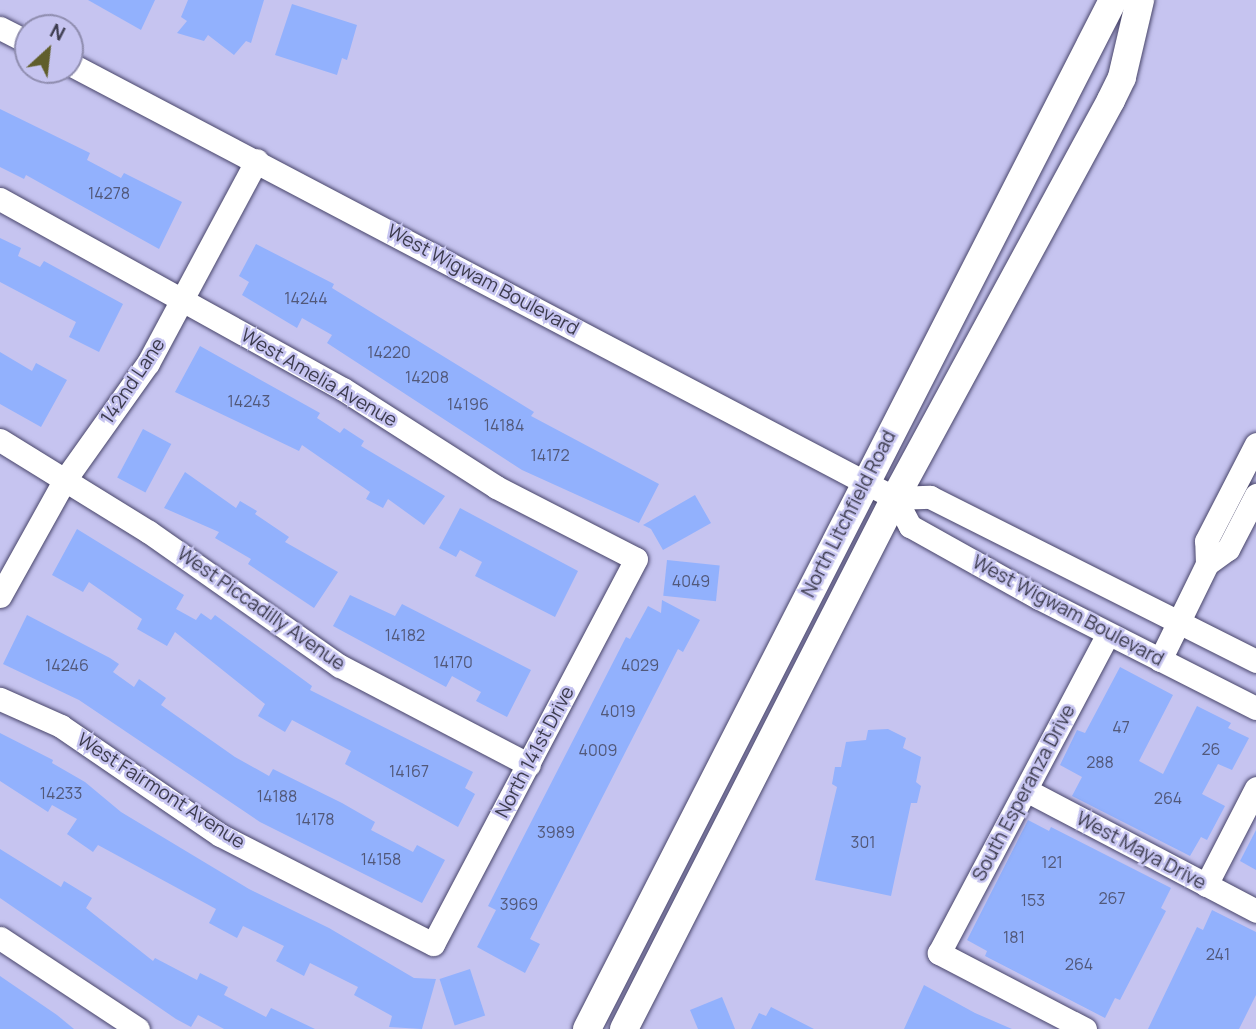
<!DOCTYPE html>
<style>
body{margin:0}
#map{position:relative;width:1256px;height:1029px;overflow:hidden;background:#c6c4f0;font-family:Manrope,sans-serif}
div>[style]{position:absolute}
.building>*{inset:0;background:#92b1fd;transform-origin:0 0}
.roads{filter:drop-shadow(0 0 2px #48456a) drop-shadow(0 0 2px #48456a)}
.minor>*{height:23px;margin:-11.5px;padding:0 11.5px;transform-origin:11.5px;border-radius:11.5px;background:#fff}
.major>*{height:28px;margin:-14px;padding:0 14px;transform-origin:14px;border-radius:14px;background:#fff}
span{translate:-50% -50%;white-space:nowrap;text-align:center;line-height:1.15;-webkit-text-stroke:5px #c6c4f0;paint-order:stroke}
.number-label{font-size:16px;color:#525879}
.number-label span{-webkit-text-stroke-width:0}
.street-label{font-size:19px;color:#3c3b4d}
.north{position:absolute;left:14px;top:14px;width:70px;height:70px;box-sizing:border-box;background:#c6c4f0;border:2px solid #8f8daf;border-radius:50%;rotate:27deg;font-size:19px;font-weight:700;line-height:28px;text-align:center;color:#3c3b4d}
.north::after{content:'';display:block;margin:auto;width:24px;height:32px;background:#605e2b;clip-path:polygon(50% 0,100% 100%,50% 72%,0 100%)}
</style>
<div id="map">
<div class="building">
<i style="clip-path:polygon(88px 0,155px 0,141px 30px)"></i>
<i style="clip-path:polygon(188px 0,264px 0,251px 43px,246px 41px,234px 55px,208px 35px,204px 41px,177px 33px,187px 21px,181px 17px)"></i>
<i style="clip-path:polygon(292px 4px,357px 25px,347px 60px,342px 58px,337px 75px,275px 55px)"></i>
<i style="clip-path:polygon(0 109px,90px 153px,87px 160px,121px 178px,124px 173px,182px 202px,159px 249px,26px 175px,24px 179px,0 167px)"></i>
<i style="clip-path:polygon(0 238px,21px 248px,18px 256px,40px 267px,44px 261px,123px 304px,99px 352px,69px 337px,76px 322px,0 282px)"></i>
<i style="clip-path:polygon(256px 244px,334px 284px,332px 288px,534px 412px,531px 416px,659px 484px,639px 523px,522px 470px,327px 343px,332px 335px,302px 318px,297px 328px,242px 295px,249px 282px,239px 276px)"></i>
<i style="clip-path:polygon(200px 346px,320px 413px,317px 418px,340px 433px,344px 428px,364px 441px,361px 446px,445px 496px,424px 525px,388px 499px,383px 508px,366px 499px,370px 492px,302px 445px,299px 451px,175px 392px)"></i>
<i style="clip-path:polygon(0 352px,32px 371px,36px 363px,67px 380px,41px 427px,0 404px)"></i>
<i style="left:143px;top:429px;width:32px;height:55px;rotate:28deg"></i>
<i style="clip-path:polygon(185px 472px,236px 508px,240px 501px,257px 511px,255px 514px,289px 537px,285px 542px,338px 572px,314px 608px,248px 564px,251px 559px,215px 538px,219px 532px,164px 508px)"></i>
<i style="clip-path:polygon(695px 495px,711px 523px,663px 550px,651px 529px,643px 525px)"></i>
<i style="clip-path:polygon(460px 508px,578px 571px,555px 617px,475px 576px,482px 562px,460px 550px,456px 557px,439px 548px)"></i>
<i style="clip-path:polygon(77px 529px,184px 595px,176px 609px,196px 620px,201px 613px,211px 620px,215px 615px,312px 686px,310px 690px,473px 772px,465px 788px,475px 794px,458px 827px,345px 764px,351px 751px,292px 720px,285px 732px,258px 716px,265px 704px,175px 632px,167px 646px,137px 629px,142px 619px,89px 582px,83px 592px,52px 575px)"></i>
<i style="left:667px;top:560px;width:53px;height:36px;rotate:6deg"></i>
<i style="clip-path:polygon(350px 595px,395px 616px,402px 604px,531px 670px,507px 717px,476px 701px,481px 692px,452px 676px,446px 687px,333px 626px)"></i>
<i style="clip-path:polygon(662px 600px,700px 620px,683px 652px,678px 649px,530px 939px,540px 944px,525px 973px,477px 947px,496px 910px,488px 906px,626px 637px,630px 639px,648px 606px,661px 613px)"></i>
<i style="clip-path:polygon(27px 615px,110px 658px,119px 664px,113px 672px,134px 687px,139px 679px,166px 698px,161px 705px,235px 757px,269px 776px,273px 769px,342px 803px,375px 822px,371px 830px,413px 852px,417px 845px,445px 860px,422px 903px,260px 822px,79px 700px,3px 664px)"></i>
<i style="clip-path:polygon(1120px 667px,1173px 695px,1139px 761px,1163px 774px,1197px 706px,1231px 723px,1228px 728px,1249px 738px,1232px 770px,1218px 764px,1202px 794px,1225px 806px,1207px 840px,1201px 837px,1190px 856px,1072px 796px,1082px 777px,1060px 765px,1077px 730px,1085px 733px)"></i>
<i style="clip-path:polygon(888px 729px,906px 738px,903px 748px,921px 757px,916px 782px,921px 786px,917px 803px,911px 803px,891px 896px,815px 880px,837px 787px,832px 784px,835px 767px,841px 767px,846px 742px,866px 740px,868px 730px)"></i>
<i style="clip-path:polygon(0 733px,53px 760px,52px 763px,85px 782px,121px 812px,249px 889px,329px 928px,414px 978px,436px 979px,422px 1029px,389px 1027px,392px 1016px,354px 995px,358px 987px,310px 963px,304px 976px,276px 961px,284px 946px,243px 926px,237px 938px,209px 923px,216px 909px,98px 845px,93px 852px,67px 834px,77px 819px,52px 805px,48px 812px,0 781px)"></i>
<i style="clip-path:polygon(1028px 820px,1049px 831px,1051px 827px,1171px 888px,1161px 908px,1166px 911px,1120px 1000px,1115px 998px,1105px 1018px,985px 956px,987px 951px,967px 940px)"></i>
<i style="clip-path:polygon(1256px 830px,1256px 870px,1240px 861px)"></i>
<i style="clip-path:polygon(0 849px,61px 887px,64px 881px,92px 898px,86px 908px,153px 961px,155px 958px,197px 980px,200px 973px,228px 987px,224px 995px,266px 1017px,271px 1008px,315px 1029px,224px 1029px,198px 1015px,191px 1027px,176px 1019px,0 898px)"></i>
<i style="clip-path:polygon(1212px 910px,1256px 932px,1256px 995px,1239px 1029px,1148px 1029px,1197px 927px,1203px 930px)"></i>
<i style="left:470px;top:969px;width:49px;height:32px;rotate:72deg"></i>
<i style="clip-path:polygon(0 976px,57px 1015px,74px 1029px,0 1029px)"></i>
<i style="clip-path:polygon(924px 985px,975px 1013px,1012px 1029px,904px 1029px)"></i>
<i style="clip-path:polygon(722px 997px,735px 1029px,698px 1029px,690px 1010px)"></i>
<i style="clip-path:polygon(771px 1007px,814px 1029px,751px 1029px,759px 1013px,766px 1016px)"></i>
</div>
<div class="roads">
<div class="minor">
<i style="left:0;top:28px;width:31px;rotate:27deg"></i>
<i style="left:70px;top:64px;width:897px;rotate:27.76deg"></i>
<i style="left:864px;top:482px;width:35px;rotate:27deg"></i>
<i style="left:895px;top:498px;width:35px;rotate:-2deg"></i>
<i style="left:930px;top:497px;width:365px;rotate:26.7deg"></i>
<i style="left:0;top:199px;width:392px;rotate:29deg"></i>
<i style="left:343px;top:389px;width:182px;rotate:32.6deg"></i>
<i style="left:496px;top:487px;width:157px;rotate:27.2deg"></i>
<i style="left:636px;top:559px;width:435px;rotate:117.8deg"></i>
<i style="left:433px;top:944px;width:239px;rotate:-152.9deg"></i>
<i style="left:220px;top:835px;width:193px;rotate:-145.6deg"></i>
<i style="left:61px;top:726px;width:67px;rotate:-156.1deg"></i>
<i style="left:0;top:440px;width:175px;rotate:31.7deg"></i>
<i style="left:149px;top:532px;width:233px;rotate:35.1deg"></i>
<i style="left:340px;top:666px;width:213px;rotate:27.6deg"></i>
<i style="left:895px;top:498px;width:32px;rotate:62deg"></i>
<i style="left:910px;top:526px;width:148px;rotate:29.2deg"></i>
<i style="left:1039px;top:598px;width:243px;rotate:26.9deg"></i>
<i style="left:1207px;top:564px;width:26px;rotate:-36deg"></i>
<i style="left:1228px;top:549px;width:61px;rotate:-62.6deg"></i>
<i style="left:0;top:596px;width:132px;rotate:-60.9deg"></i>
<i style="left:64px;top:481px;width:145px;rotate:-54.6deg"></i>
<i style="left:148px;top:363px;width:230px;rotate:-61.8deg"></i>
<i style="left:1160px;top:660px;width:107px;rotate:-63.9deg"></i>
<i style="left:1207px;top:564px;width:23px;rotate:-92deg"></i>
<i style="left:1206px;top:541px;width:109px;rotate:-62.7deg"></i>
<i style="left:1026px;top:790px;width:260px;rotate:27.7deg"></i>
<i style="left:1206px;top:885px;width:109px;rotate:-62.7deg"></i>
<i style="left:0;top:938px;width:165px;rotate:33.4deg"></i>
<i style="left:1085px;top:1029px;width:165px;rotate:-152.5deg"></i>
<i style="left:939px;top:953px;width:361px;rotate:-62.1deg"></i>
</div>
<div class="major">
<i style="left:587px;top:1029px;width:1156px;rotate:-62.92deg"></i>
<i style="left:624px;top:1029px;width:596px;rotate:-62.96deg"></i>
<i style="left:895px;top:498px;width:453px;rotate:-61.5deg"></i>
<i style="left:1111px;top:100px;width:25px;rotate:-64deg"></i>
<i style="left:1122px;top:77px;width:79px;rotate:-76.8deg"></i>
</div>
</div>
<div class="number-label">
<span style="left:109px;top:193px">14278</span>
<span style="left:306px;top:298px">14244</span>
<span style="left:389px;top:352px">14220</span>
<span style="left:427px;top:377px">14208</span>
<span style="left:249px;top:401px">14243</span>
<span style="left:468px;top:404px">14196</span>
<span style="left:504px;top:425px">14184</span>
<span style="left:550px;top:455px">14172</span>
<span style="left:691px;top:581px">4049</span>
<span style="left:405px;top:635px">14182</span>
<span style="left:453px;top:662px">14170</span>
<span style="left:67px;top:665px">14246</span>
<span style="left:640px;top:665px">4029</span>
<span style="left:618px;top:711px">4019</span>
<span style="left:1121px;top:727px">47</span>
<span style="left:1211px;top:749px">26</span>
<span style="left:598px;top:750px">4009</span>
<span style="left:1100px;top:762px">288</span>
<span style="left:409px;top:771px">14167</span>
<span style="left:61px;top:793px">14233</span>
<span style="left:277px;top:796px">14188</span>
<span style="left:1168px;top:798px">264</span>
<span style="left:315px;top:819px">14178</span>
<span style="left:556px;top:832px">3989</span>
<span style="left:863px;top:842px">301</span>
<span style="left:381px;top:859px">14158</span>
<span style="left:1052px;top:862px">121</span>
<span style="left:1112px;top:898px">267</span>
<span style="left:1033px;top:900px">153</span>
<span style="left:519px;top:904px">3969</span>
<span style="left:1014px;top:937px">181</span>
<span style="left:1218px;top:954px">241</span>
<span style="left:1079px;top:964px">264</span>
</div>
<div class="street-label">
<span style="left:483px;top:280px;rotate:28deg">West Wigwam Boulevard</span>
<span style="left:319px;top:378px;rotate:30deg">West Amelia Avenue</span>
<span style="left:133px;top:381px;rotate:-56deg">142nd Lane</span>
<span style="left:849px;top:514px;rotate:-63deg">North Litchfield Road</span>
<span style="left:261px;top:609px;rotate:35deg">West Piccadilly Avenue</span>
<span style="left:1068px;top:611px;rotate:28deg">West Wigwam Boulevard</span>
<span style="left:535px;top:752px;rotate:-62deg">North 141st Drive</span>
<span style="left:161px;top:791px;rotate:33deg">West Fairmont Avenue</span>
<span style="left:1024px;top:793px;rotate:-62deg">South Esperanza Drive</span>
<span style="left:1141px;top:851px;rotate:28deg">West Maya Drive</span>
</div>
<div class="north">N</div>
</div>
